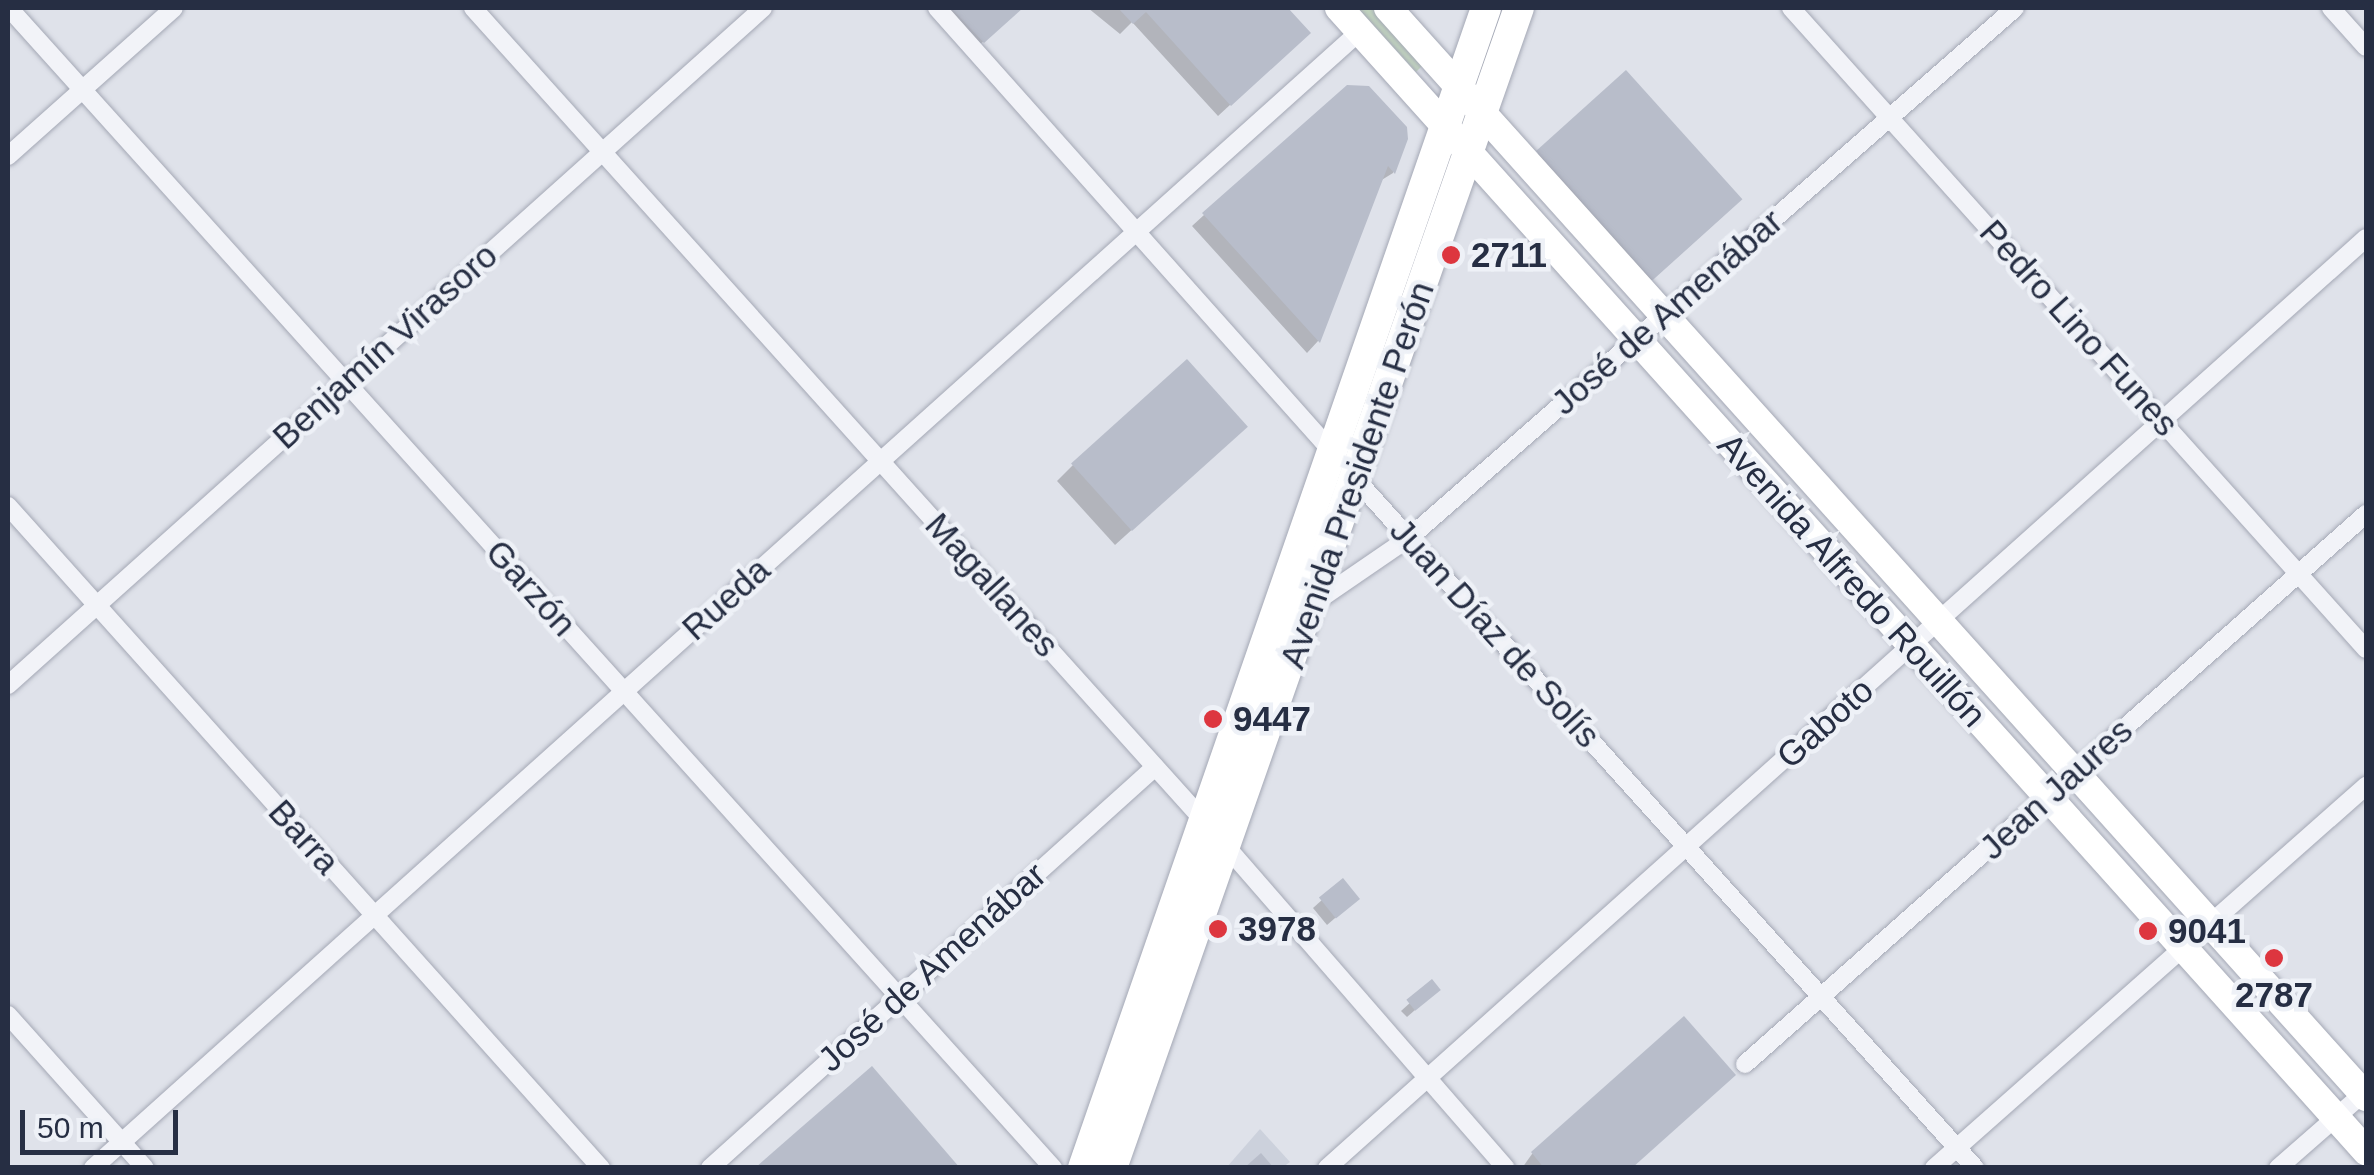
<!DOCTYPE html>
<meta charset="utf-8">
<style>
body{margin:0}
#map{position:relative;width:2374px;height:1175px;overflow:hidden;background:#dfe2ea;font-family:Helvetica,sans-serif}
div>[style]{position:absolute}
.built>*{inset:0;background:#ccd1dc}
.green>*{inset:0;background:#c2d5bf}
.shadow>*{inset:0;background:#0003}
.building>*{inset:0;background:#b8bdca;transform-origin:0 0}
.roads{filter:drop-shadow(0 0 2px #a4a8b5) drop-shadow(0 0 2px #a4a8b5)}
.street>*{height:18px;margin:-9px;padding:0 9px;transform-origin:9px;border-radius:9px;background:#f2f3f8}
.secondary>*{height:28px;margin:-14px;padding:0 14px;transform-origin:14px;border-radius:14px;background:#fff}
.primary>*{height:30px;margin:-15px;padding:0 15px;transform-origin:15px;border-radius:15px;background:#fff}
.dots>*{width:28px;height:28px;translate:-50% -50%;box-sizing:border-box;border:5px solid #eef1f7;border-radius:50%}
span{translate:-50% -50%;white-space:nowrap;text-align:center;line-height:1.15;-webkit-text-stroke:9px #eef1f7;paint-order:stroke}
.poi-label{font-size:35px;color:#262e43;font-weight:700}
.left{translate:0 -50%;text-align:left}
.street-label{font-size:35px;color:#262e43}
.frame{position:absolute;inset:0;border:10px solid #262e43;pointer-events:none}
.scale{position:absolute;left:20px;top:1110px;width:158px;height:45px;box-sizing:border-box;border:5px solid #262e43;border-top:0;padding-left:12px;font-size:30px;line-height:35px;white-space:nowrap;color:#262e43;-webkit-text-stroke:8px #eef1f7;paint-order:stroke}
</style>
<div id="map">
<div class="built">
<i style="clip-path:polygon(1260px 1129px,1290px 1162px,1283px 1167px,1226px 1168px)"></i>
</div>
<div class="green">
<i style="clip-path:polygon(1358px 8px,1376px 8px,1425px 63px,1416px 72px)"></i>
</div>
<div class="shadow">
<i style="clip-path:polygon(950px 8px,1021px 8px,970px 53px,939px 19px)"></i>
<i style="clip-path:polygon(1088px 8px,1284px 8px,1308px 33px,1218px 116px,1132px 22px,1120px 34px)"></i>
<i style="clip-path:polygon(1404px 128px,1393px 173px,1380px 181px,1318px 341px,1307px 353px,1192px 226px,1204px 215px)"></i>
<i style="clip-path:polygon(1538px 153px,1723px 216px,1635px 295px,1522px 169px)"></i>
<i style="clip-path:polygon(1229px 442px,1115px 545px,1057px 481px,1073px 465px)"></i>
<i style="clip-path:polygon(1342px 882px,1349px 906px,1327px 925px,1313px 908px)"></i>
<i style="clip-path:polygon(1432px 983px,1430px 997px,1407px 1017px,1401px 1011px)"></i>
<i style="clip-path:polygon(1683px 1019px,1630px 1168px,1522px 1168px,1532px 1154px)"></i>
</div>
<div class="building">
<i style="clip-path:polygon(951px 8px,1023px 8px,984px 43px)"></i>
<i style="clip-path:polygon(1118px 8px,1288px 8px,1311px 33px,1231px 106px,1146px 12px,1133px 24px)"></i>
<i style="left:1626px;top:70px;width:174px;height:121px;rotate:48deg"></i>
<i style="clip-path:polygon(1347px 85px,1369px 86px,1407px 127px,1408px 139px,1395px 174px,1388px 166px,1320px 343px,1202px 213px)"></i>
<i style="left:1187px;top:359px;width:91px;height:156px;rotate:48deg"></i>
<i style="left:1343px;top:878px;width:27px;height:31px;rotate:51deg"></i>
<i style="left:1432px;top:979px;width:14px;height:33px;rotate:51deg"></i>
<i style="clip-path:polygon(1684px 1016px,1736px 1075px,1632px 1168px,1544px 1168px,1531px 1152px)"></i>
<i style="clip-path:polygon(872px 1066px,960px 1168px,755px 1168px,796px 1132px)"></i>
<i style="clip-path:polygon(1261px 1153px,1274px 1168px,1244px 1168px)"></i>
</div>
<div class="roads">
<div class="street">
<i style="left:9px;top:8px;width:1561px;rotate:48.01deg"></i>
<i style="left:473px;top:8px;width:1093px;rotate:48.04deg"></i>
<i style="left:1204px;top:821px;width:460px;rotate:49deg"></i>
<i style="left:937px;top:8px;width:599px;rotate:48.32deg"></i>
<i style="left:1791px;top:8px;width:861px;rotate:48.11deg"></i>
<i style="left:2331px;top:8px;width:52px;rotate:48.1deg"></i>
<i style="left:8px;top:156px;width:222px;rotate:-41.7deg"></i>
<i style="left:1352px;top:475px;width:932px;rotate:48.04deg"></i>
<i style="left:8px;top:506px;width:889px;rotate:48.15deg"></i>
<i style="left:1311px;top:605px;width:119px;rotate:-34.4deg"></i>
<i style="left:1409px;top:538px;width:805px;rotate:-41.17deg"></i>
<i style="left:8px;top:685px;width:1014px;rotate:-41.88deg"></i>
<i style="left:8px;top:1015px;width:205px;rotate:48.2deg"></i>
<i style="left:1745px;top:1064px;width:830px;rotate:-41.53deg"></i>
<i style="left:93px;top:1168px;width:1702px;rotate:-41.9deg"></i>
<i style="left:710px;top:1168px;width:599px;rotate:-42.02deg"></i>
<i style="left:1327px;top:1168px;width:1394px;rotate:-41.83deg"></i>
<i style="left:1934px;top:1168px;width:577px;rotate:-41.49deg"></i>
<i style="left:2278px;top:1168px;width:117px;rotate:-41.2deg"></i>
</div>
<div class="secondary">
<i style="left:1339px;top:8px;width:1537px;rotate:48.06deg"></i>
<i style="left:1388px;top:8px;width:1464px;rotate:48.07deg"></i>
</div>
<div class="primary">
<i style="left:1083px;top:1168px;width:1228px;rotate:-70.84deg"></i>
<i style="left:1112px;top:1168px;width:1229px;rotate:-70.67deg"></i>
</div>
</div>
<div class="dots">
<i style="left:1451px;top:255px;background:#dd363f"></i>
<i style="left:1213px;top:719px;background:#dd363f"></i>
<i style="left:1218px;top:929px;background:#dd363f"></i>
<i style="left:2148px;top:931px;background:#dd363f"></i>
<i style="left:2274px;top:958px;background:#dd363f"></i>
</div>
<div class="poi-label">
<span class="left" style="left:1471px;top:255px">2711</span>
<span class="left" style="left:1233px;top:719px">9447</span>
<span class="left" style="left:1238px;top:929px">3978</span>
<span class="left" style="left:2168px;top:931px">9041</span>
<span style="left:2274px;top:995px">2787</span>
</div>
<div class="street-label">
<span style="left:1667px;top:312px;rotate:-41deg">José de Amenábar</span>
<span style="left:2079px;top:328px;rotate:48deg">Pedro Lino Funes</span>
<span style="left:385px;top:346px;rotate:-42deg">Benjamín Virasoro</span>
<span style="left:1357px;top:475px;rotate:-71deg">Avenida Presidente Perón</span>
<span style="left:1852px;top:580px;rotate:48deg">Avenida Alfredo Rouillón</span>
<span style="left:992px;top:585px;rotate:48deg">Magallanes</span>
<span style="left:531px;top:588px;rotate:48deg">Garzón</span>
<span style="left:726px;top:599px;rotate:-42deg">Rueda</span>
<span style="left:1495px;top:633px;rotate:48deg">Juan Díaz de Solís</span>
<span style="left:1825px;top:723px;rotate:-42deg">Gaboto</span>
<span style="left:2056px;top:789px;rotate:-42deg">Jean Jaures</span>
<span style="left:304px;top:837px;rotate:48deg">Barra</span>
<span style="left:932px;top:967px;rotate:-42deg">José de Amenábar</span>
</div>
<div class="frame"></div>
<div class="scale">50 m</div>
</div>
